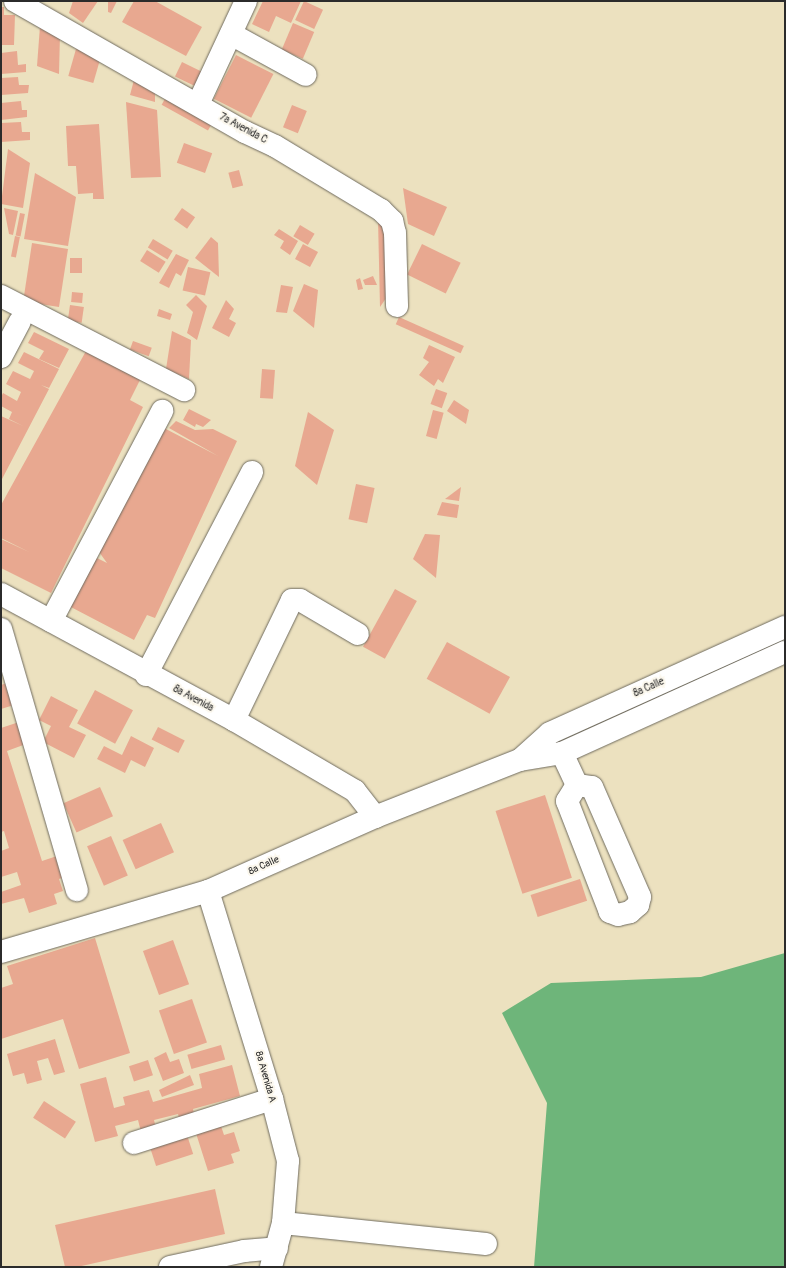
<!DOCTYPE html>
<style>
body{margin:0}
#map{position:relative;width:786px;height:1268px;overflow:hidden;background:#ece1bf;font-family:Pangolin,sans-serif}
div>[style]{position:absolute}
.forest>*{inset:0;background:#6eb57a}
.building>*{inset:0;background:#e8a890;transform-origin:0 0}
.roads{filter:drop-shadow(0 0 1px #6f6b5f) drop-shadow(0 0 1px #6f6b5f)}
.minor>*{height:22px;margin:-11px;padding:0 11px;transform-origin:11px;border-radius:11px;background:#fff}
span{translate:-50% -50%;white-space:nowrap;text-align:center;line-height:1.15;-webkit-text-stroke:4px #fbf7ec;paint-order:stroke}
.street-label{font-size:10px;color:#2b2b2b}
.frame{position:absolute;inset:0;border:2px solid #2b2b2b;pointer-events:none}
</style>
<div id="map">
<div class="forest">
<i style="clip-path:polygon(785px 953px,785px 1267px,534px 1267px,547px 1103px,502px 1013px,551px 983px,701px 977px)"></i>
</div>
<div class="building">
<i style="clip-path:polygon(73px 1px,98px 1px,83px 23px,69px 13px)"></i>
<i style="clip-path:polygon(108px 1px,117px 1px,111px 13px,108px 12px)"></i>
<i style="clip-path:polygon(134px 1px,155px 1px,202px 27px,186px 56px,122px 22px)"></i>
<i style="clip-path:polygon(263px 1px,301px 1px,291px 23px,276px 16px,269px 32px,252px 24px)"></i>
<i style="left:304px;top:1px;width:21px;height:21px;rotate:25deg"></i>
<i style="clip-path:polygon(1px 7px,4px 7px,4px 15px,15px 15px,14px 45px,1px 45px)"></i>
<i style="left:293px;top:23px;width:23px;height:29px;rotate:23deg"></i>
<i style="clip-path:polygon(40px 26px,60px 34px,59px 74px,37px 66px)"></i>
<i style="left:76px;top:49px;width:26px;height:28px;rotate:16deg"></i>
<i style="clip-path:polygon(17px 51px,18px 65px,26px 64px,26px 72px,1px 74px,1px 53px)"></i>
<i style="left:236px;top:55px;width:42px;height:49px;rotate:27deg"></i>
<i style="left:182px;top:62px;width:25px;height:16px;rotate:26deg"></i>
<i style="clip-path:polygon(18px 77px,19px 85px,29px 85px,28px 93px,1px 95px,1px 78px)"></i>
<i style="clip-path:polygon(134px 80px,155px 87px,155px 102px,130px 95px)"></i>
<i style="left:166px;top:97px;width:53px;height:9px;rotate:29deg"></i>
<i style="clip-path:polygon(21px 101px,22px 110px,27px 110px,27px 117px,1px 120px,1px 103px)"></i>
<i style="clip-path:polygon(126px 102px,157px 110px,161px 177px,131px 178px)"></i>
<i style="left:292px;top:105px;width:16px;height:24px;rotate:22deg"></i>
<i style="clip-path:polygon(21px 122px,22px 132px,30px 132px,30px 140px,1px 142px,1px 123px)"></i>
<i style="clip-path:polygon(99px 124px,104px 199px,93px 199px,93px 193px,78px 194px,76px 166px,68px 166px,66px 126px)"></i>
<i style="left:184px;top:143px;width:30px;height:21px;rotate:20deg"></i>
<i style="clip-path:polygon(8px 149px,30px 163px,23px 208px,1px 204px)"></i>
<i style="left:239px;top:170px;width:16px;height:11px;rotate:75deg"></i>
<i style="clip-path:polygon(35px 173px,76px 197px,68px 246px,24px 239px)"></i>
<i style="clip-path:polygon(403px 188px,447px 207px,434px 236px,408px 224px)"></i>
<i style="clip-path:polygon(4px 208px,18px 211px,13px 235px,9px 234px)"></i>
<i style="left:182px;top:208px;width:16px;height:14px;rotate:35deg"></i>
<i style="left:20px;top:213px;width:5px;height:23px;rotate:11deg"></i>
<i style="clip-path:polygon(378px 219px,389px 228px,391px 291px,380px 307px)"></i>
<i style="left:300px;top:225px;width:17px;height:13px;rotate:31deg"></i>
<i style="clip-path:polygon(279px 229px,298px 241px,290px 255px,280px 248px,284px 241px,274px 235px)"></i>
<i style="left:15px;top:236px;width:5px;height:21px;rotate:11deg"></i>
<i style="clip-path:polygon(211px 237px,218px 243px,219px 277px,195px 258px)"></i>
<i style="left:153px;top:239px;width:23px;height:10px;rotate:31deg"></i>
<i style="clip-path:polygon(32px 243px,68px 249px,59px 307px,40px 304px,24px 296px)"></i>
<i style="left:303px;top:244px;width:17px;height:17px;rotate:28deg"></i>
<i style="left:422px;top:244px;width:43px;height:34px;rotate:26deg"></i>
<i style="left:147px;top:250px;width:22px;height:13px;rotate:32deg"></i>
<i style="clip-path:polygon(176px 254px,189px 260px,181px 276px,176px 273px,169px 288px,159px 283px)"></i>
<i style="left:70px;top:258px;width:12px;height:15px"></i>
<i style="left:188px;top:267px;width:23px;height:24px;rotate:13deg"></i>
<i style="clip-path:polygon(373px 276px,377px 285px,365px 285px,363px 280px)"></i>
<i style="clip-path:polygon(360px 278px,363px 289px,358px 290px,356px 280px)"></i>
<i style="clip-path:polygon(304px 284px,318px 290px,314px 328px,293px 311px)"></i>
<i style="clip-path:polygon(281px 285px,293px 287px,287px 313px,276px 312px)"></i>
<i style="left:72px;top:292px;width:11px;height:10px;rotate:5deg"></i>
<i style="clip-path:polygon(196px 295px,207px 306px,197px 340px,187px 333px,193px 312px,186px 305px)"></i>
<i style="clip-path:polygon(226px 300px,234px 309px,229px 319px,236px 323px,229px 337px,212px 328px)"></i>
<i style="left:70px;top:305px;width:14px;height:16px;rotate:8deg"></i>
<i style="clip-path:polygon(159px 309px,172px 314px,170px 320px,157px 316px)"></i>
<i style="left:399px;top:317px;width:71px;height:8px;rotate:24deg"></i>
<i style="clip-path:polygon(172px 331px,191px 340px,189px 379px,166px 369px)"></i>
<i style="clip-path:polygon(34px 332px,69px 349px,59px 368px,39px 359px,44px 351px,28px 343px)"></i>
<i style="left:133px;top:341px;width:20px;height:9px;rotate:20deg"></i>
<i style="clip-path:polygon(429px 345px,455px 357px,443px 383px,438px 379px,434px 386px,419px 375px,429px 362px,423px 358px)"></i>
<i style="clip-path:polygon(86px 351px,141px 378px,130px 400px,143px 407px,51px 593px,1px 568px,1px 539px,29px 552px,1px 538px,1px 505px)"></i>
<i style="clip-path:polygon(24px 352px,59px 369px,49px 388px,41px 385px,49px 389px,1px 481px,1px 416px,23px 426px,9px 419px,12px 412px,1px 406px,1px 397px,3px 393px,17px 401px,21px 392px,6px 384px,13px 371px,30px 379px,34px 371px,18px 363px)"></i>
<i style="left:262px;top:369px;width:13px;height:29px;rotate:4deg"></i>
<i style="left:436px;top:389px;width:12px;height:16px;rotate:20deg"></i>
<i style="clip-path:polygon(454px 400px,469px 410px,466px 424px,447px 411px)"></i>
<i style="clip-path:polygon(189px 409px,211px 420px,203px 427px,196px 424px,195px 427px,183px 420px)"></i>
<i style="left:433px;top:410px;width:11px;height:27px;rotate:15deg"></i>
<i style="clip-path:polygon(308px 412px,334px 430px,317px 485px,295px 466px)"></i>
<i style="clip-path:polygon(176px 421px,195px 430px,213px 429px,237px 441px,155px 618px,147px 615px,134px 640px,67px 605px,93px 556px,107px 563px,97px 549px,137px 469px,142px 472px,162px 427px,218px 456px,169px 428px)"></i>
<i style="left:356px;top:484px;width:19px;height:36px;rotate:12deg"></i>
<i style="clip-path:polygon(461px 487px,459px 501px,445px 499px)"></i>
<i style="clip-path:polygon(442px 502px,459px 505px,457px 518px,437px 515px)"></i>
<i style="clip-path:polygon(425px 534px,440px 535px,436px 578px,413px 559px)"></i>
<i style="left:395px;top:589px;width:25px;height:66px;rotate:29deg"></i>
<i style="left:447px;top:642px;width:72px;height:42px;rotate:29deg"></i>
<i style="clip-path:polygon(7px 683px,14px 705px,1px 709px,1px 685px)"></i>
<i style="left:95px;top:690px;width:43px;height:38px;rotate:28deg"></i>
<i style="clip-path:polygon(51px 696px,78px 710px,69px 727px,86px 735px,74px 758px,43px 742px,51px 726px,39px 720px)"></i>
<i style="clip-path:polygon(19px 722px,26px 744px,7px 751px,42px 861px,60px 855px,67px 876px,59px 879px,63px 891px,54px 894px,57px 904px,29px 913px,24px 898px,1px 904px,1px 892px,21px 885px,17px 872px,1px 877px,1px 851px,9px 848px,4px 831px,1px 832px,1px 728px)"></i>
<i style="left:158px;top:727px;width:30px;height:14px;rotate:27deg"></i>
<i style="clip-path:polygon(131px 736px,154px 748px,145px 767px,131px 760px,125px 773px,97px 759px,104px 746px,122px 755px)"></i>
<i style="left:100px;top:787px;width:32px;height:40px;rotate:66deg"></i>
<i style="left:545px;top:795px;width:87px;height:52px;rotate:72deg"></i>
<i style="left:161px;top:823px;width:32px;height:42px;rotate:66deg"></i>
<i style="left:111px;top:836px;width:43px;height:26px;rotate:67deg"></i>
<i style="left:580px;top:879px;width:23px;height:52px;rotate:72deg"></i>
<i style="clip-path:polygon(95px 938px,130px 1053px,79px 1069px,63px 1019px,1px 1039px,1px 988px,13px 984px,7px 966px)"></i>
<i style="left:173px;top:940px;width:47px;height:32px;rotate:70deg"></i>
<i style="left:192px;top:999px;width:46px;height:35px;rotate:71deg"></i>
<i style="clip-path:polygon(55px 1039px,65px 1072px,54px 1075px,48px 1058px,37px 1061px,42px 1080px,27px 1084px,24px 1073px,13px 1076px,7px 1054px)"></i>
<i style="left:221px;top:1045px;width:15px;height:35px;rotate:74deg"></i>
<i style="clip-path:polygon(166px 1052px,170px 1062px,179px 1059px,184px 1073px,163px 1081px,154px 1058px)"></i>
<i style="left:148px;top:1060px;width:16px;height:20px;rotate:72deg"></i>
<i style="clip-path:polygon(232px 1065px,240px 1096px,193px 1109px,195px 1118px,180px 1122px,178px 1114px,154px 1120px,156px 1128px,141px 1132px,138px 1120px,115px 1126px,118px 1136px,95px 1142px,80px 1084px,106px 1077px,114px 1108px,125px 1105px,123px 1097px,149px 1090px,153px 1102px,202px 1088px,199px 1074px)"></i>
<i style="clip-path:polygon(190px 1075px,194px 1085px,162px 1097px,159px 1090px)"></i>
<i style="left:44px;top:1101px;width:38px;height:20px;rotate:33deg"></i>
<i style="clip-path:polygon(221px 1126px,224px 1135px,234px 1132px,240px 1151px,231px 1154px,234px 1163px,208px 1171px,194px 1127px)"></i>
<i style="left:187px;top:1135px;width:20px;height:39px;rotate:72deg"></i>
<i style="clip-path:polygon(215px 1189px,225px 1234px,77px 1267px,65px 1267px,55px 1225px)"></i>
</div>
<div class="roads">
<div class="minor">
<i style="left:15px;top:1px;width:265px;rotate:29.7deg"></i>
<i style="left:245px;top:132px;width:33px;rotate:25deg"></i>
<i style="left:275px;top:146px;width:124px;rotate:31.1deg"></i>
<i style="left:381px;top:210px;width:16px;rotate:45deg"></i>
<i style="left:392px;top:221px;width:12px;rotate:76deg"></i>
<i style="left:395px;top:233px;width:73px;rotate:88.4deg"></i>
<i style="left:231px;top:34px;width:85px;rotate:28.7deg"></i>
<i style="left:198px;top:104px;width:114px;rotate:-65deg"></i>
<i style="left:1px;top:296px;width:206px;rotate:27.2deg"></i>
<i style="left:1px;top:357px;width:40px;rotate:-62deg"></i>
<i style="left:1px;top:594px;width:265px;rotate:28.4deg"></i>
<i style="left:234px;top:720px;width:140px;rotate:30.4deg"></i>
<i style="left:355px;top:791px;width:33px;rotate:52deg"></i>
<i style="left:51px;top:621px;width:238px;rotate:-62.1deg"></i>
<i style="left:1px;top:629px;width:272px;rotate:73.8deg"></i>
<i style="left:146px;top:675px;width:229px;rotate:-62.4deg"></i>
<i style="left:234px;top:720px;width:133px;rotate:-64.2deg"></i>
<i style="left:292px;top:600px;width:8px"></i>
<i style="left:300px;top:600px;width:67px;rotate:30.4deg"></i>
<i style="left:562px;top:753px;width:35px;rotate:65deg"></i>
<i style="left:520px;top:760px;width:40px;rotate:-42deg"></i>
<i style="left:550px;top:733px;width:258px;rotate:-24.3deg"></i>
<i style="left:577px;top:785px;width:15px;rotate:8deg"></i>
<i style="left:592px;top:787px;width:120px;rotate:66.4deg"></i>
<i style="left:640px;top:897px;width:8px;rotate:104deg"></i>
<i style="left:638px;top:905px;width:11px;rotate:139deg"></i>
<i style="left:630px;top:912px;width:12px;rotate:166deg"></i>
<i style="left:618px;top:915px;width:9px;rotate:-159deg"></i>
<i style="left:610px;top:912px;width:119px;rotate:-111.2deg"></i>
<i style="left:567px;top:801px;width:19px;rotate:-58deg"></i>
<i style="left:208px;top:891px;width:218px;rotate:72.9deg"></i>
<i style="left:272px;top:1099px;width:64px;rotate:75.5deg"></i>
<i style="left:288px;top:1161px;width:62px;rotate:94.6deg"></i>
<i style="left:283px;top:1223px;width:46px;rotate:105.3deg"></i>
<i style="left:1px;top:952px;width:216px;rotate:-16.4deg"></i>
<i style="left:208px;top:891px;width:183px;rotate:-23.9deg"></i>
<i style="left:375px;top:817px;width:156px;rotate:-21.5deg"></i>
<i style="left:520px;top:760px;width:43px;rotate:-9.5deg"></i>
<i style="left:562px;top:753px;width:245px;rotate:-24.4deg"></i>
<i style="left:134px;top:1143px;width:145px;rotate:-17.7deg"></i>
<i style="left:283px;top:1223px;width:204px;rotate:5.9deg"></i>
<i style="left:170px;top:1267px;width:76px;rotate:-12.2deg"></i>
<i style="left:244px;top:1251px;width:33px;rotate:-5deg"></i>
</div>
</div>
<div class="street-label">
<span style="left:243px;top:129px;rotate:28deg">7a Avenida C</span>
<span style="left:649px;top:688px;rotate:-24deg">8a Calle</span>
<span style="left:193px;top:699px;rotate:28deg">8a Avenida</span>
<span style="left:264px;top:866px;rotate:-24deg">8a Calle</span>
<span style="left:265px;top:1077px;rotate:74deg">8a Avenida A</span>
</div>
<div class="frame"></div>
</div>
